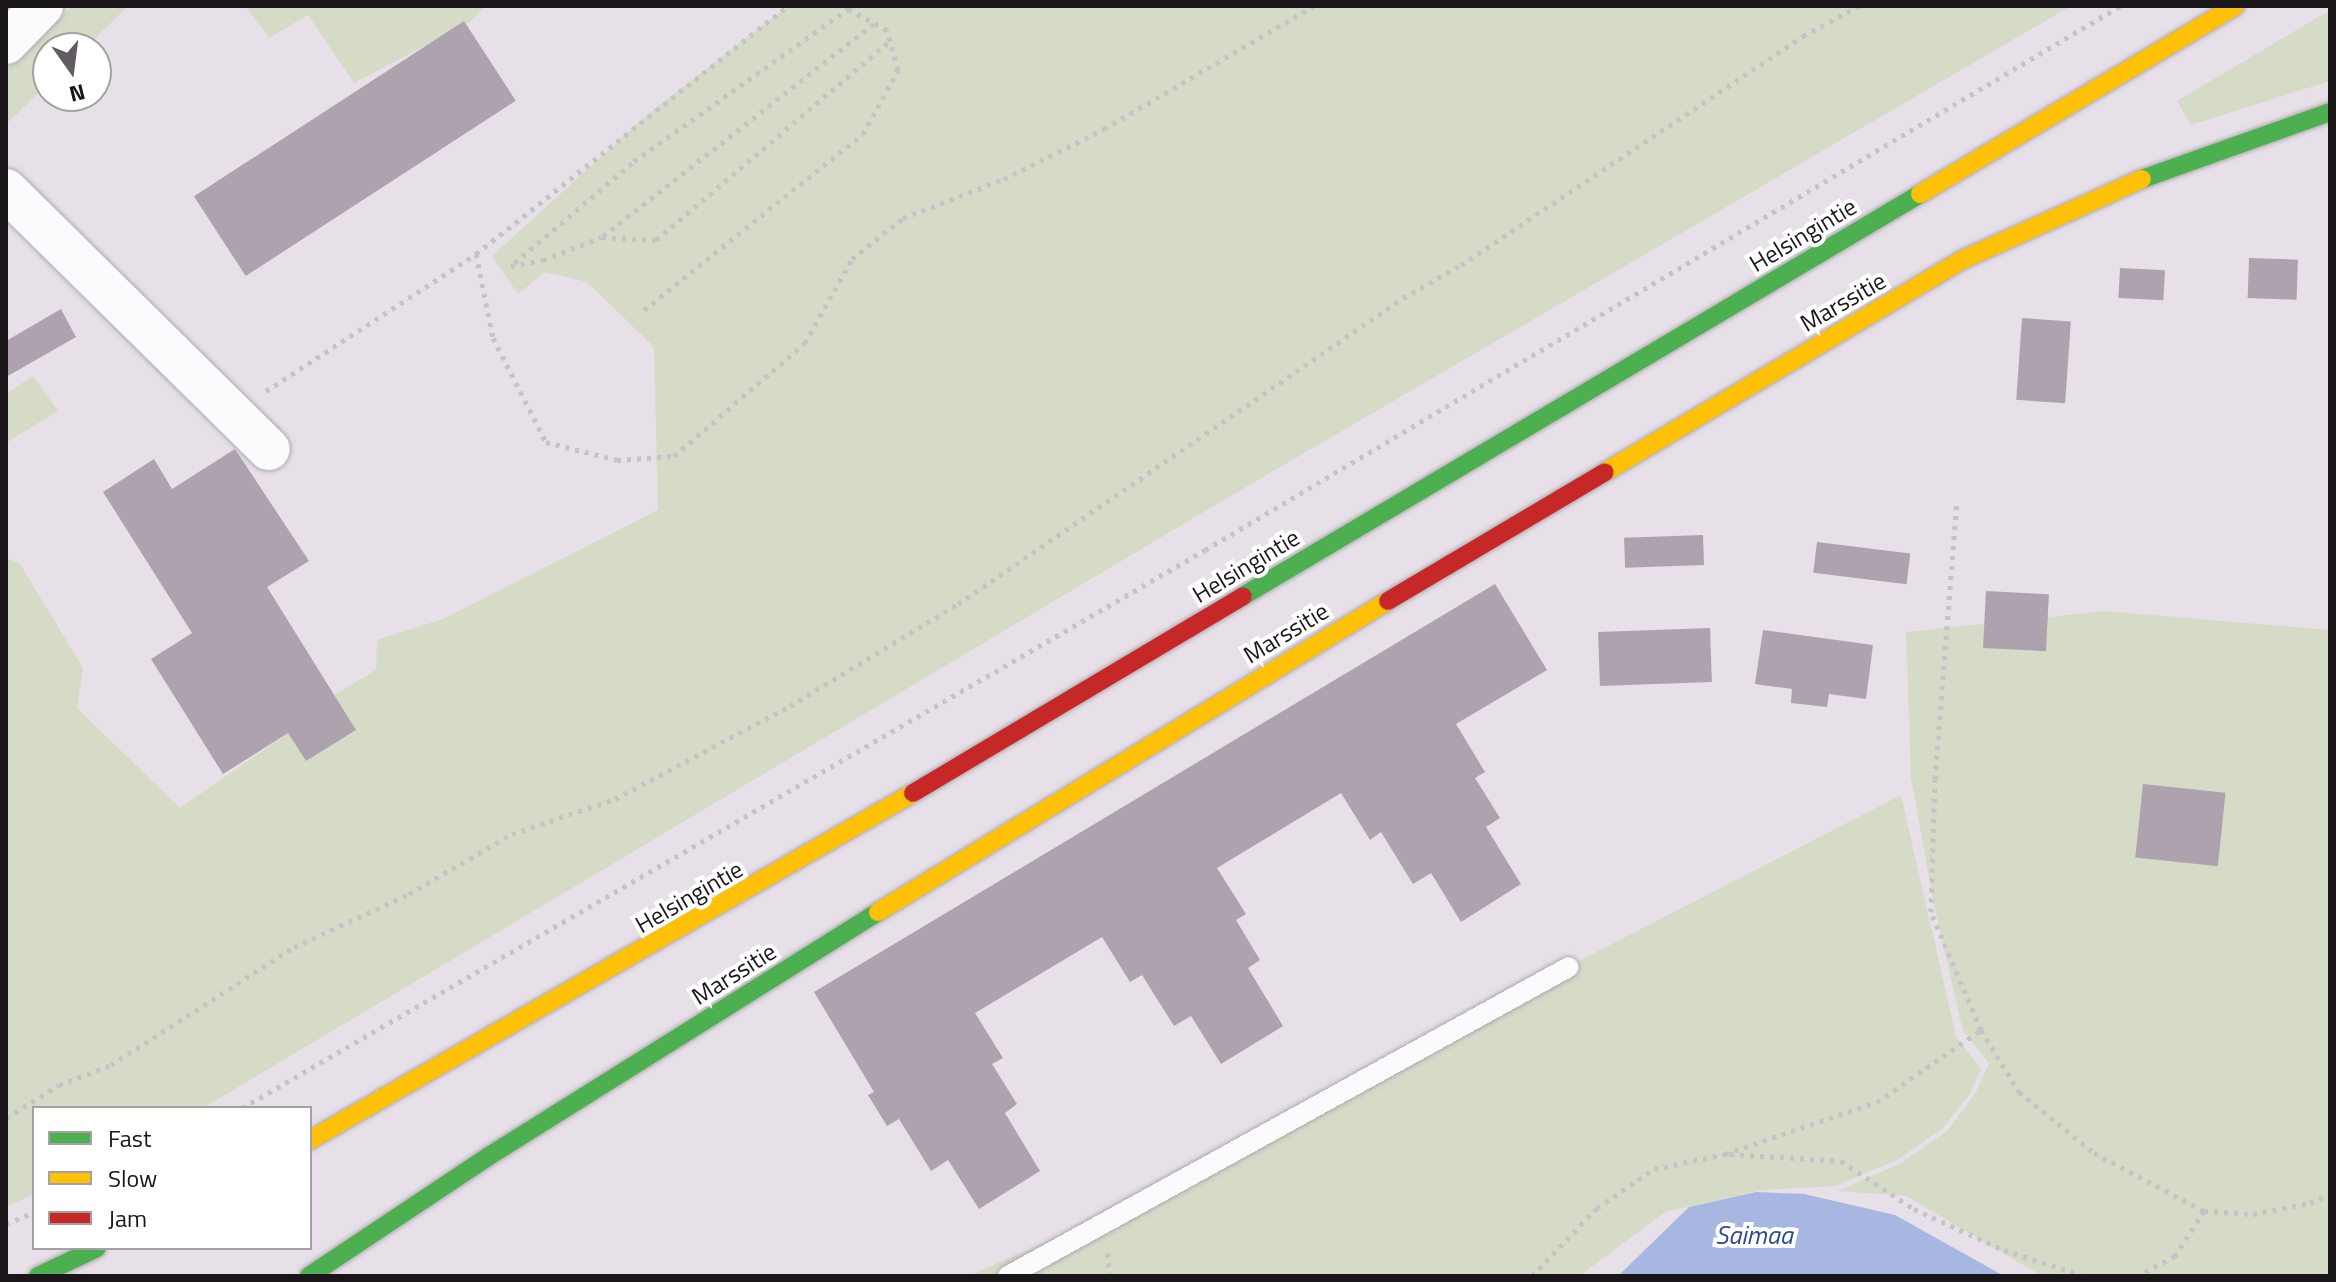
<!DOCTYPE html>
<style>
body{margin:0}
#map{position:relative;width:2336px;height:1282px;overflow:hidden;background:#e7e0e8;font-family:"Titillium Web",sans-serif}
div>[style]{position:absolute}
.green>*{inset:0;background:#d6dbc8}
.water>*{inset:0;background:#a7b7e1}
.building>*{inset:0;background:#aea2af;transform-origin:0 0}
.path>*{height:5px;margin-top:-2.5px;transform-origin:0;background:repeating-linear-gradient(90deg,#c5c3c6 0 4px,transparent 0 10px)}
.roads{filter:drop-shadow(0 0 2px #afaaaf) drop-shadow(0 0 2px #afaaaf)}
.lane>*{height:20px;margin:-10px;padding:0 10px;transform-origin:10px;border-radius:10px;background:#fbfafc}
.street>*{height:42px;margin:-21px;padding:0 21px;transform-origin:21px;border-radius:21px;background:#fbfafc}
.fast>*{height:18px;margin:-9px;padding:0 9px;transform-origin:9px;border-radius:9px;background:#4caf50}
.slow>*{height:18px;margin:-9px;padding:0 9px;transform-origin:9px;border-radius:9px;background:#ffc107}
.jam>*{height:18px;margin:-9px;padding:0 9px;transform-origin:9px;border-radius:9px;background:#c62828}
span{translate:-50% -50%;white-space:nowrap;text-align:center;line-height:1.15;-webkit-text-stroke:8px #fff;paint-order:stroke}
.street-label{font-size:24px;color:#191519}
.water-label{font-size:26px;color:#2e4b8e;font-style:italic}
.frame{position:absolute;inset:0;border:8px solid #191519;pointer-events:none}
.legend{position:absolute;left:32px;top:1106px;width:280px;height:144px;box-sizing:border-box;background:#fff;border:2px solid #a3a1a3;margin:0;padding:10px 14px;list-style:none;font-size:24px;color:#191519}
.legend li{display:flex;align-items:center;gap:16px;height:40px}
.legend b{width:40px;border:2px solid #a3a1a3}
.north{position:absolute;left:32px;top:32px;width:80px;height:80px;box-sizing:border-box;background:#fff;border:2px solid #a3a1a3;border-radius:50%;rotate:166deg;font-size:22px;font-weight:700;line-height:32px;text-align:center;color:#191519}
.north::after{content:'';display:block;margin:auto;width:28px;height:36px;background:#615c61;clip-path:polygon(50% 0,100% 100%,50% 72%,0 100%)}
</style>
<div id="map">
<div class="green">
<i style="clip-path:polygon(72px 6px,128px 6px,85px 48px,48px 48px,48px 84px,6px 124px,6px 70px)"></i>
<i style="clip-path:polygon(245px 6px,485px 6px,470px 22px,354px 83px,308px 15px,269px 38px)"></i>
<i style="clip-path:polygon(788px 6px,2071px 6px,1217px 504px,203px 1108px,34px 1108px,34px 1194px,6px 1207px,6px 558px,20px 564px,83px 668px,77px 708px,180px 808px,288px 733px,306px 761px,355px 730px,334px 695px,376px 670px,377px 640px,443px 619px,658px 510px,654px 347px,587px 282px,545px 272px,518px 294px,492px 256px,648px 114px)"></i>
<i style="clip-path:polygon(2330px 10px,2330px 81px,2191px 125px,2177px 101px)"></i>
<i style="clip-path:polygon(33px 376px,58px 411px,6px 443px,6px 394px)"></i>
<i style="clip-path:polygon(2104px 611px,2330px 630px,2330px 1276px,2042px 1276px,1906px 1196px,1838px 1191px,1901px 1163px,1947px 1131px,1975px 1094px,1989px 1063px,1963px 1031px,1935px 910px,1911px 778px,1906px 632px)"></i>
<i style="clip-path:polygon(1901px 795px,1956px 1036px,1981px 1069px,1970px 1094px,1943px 1128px,1899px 1159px,1836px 1186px,1763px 1190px,1665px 1212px,1579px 1276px,968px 1276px,1098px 1219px,1575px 963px)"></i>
</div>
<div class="water">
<i style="clip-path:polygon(1756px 1192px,1804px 1194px,1895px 1215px,2004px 1276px,1618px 1276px,1689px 1207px)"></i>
</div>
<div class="building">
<i style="left:464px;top:21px;width:95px;height:322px;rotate:57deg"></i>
<i style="left:2249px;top:258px;width:49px;height:40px;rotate:2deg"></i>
<i style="left:2120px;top:268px;width:45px;height:30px;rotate:3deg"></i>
<i style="clip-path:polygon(61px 309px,76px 337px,6px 377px,6px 341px)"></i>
<i style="left:2022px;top:318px;width:49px;height:82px;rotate:4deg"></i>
<i style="clip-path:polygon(235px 449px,309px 561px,267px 587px,356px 730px,306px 761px,288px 733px,223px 774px,151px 659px,192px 633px,103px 492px,154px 459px,172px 489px)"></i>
<i style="left:1703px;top:535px;width:30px;height:79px;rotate:88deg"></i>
<i style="left:1817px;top:542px;width:94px;height:31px;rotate:7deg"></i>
<i style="clip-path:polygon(1495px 584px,1547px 670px,1456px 724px,1485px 772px,1475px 778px,1500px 818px,1486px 827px,1521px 884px,1461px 922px,1431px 873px,1413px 884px,1381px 832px,1370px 840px,1341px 793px,1217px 868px,1246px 914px,1236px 920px,1260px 960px,1248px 968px,1283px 1026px,1221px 1064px,1191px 1016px,1174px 1026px,1142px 975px,1130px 982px,1102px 937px,975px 1013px,1003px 1058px,992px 1064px,1017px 1104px,1005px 1113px,1040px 1171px,979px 1209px,948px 1160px,931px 1171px,899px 1119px,887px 1126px,868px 1095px,874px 1092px,814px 992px)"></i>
<i style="left:1986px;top:591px;width:63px;height:57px;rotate:3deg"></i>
<i style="left:1710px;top:628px;width:54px;height:112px;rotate:88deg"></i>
<i style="clip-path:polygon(1763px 630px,1873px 645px,1866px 699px,1829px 694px,1827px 707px,1791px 703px,1792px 689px,1755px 684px)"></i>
<i style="left:2143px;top:784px;width:83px;height:74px;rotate:6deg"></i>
</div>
<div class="path">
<i style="left:849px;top:8px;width:267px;rotate:144.5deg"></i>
<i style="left:632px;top:163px;width:159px;rotate:139.6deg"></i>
<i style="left:511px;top:266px;width:33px;rotate:-11deg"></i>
<i style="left:543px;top:260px;width:63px;rotate:-21.3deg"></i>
<i style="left:602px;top:237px;width:54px;rotate:3.2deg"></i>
<i style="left:656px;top:240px;width:307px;rotate:-40.4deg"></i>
<i style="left:603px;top:236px;width:345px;rotate:-38.1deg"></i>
<i style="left:476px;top:254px;width:86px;rotate:78.6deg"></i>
<i style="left:493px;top:338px;width:117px;rotate:63deg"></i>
<i style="left:546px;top:442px;width:73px;rotate:14.2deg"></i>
<i style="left:617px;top:460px;width:57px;rotate:-4deg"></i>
<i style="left:674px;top:456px;width:173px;rotate:-40.8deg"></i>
<i style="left:805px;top:343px;width:96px;rotate:-60.8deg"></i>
<i style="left:852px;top:259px;width:65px;rotate:-38.8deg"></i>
<i style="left:903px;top:218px;width:108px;rotate:-21.1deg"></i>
<i style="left:1004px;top:179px;width:112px;rotate:-26.6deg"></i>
<i style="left:1104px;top:129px;width:243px;rotate:-30.4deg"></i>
<i style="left:644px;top:310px;width:281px;rotate:-38.8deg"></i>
<i style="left:863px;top:134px;width:73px;rotate:-61.3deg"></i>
<i style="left:898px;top:70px;width:41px;rotate:-105.4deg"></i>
<i style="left:887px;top:30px;width:50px;rotate:-151.4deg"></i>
<i style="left:266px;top:391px;width:251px;rotate:-33.1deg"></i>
<i style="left:476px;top:254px;width:399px;rotate:-38.5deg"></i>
<i style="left:1981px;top:1030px;width:73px;rotate:58.5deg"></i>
<i style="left:2019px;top:1092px;width:97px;rotate:39.1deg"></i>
<i style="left:2094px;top:1153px;width:124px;rotate:27.8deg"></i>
<i style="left:2204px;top:1211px;width:54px;rotate:122.8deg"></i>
<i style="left:2175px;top:1256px;width:43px;rotate:152.2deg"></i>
<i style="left:242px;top:1108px;width:1113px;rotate:-30.09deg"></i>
<i style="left:1205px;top:550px;width:1065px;rotate:-30.73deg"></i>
<i style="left:6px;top:1118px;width:62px;rotate:-31.9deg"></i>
<i style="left:59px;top:1085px;width:56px;rotate:-21deg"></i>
<i style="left:111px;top:1065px;width:218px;rotate:-32.8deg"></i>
<i style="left:294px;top:947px;width:127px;rotate:-24.7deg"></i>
<i style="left:409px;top:894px;width:119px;rotate:-30.2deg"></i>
<i style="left:512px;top:834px;width:109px;rotate:-18.8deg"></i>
<i style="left:615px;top:799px;width:198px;rotate:-28deg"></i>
<i style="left:790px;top:706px;width:197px;rotate:-31.3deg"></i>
<i style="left:958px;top:604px;width:540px;rotate:-34.51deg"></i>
<i style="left:1403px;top:298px;width:67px;rotate:-29.6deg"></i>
<i style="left:1461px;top:265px;width:412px;rotate:-33.8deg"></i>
<i style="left:1803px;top:36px;width:64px;rotate:-28.2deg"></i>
<i style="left:1730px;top:1154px;width:111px;rotate:3.6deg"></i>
<i style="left:1841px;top:1161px;width:87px;rotate:33.3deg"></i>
<i style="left:1914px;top:1209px;width:99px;rotate:24.5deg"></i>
<i style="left:2004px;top:1250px;width:84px;rotate:18deg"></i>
<i style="left:2204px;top:1211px;width:49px;rotate:3.5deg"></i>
<i style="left:2253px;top:1214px;width:58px;rotate:-10.9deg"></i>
<i style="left:2310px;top:1203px;width:22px;rotate:-24deg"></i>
<i style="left:6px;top:1224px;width:30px;rotate:-23deg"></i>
<i style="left:1108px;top:1253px;width:23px;rotate:88deg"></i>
<i style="left:1532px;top:1276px;width:94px;rotate:-46.3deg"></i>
<i style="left:1597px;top:1208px;width:69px;rotate:-34.4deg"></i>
<i style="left:1654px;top:1169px;width:73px;rotate:-11.9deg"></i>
<i style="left:1725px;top:1154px;width:161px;rotate:-18.9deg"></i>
<i style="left:1877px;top:1102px;width:126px;rotate:-34.7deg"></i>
<i style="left:1981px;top:1030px;width:128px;rotate:-113deg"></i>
<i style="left:1931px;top:912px;width:133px;rotate:-88.3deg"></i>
<i style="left:1935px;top:779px;width:278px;rotate:-85.5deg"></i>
</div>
<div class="roads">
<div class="lane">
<i style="left:1008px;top:1276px;width:640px;rotate:-28.85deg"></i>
</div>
<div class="street">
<i style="left:6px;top:43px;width:52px;rotate:-45.8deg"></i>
<i style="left:6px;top:190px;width:369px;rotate:44.6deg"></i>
</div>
<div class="fast">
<i style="left:2142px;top:179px;width:200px;rotate:-19.6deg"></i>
<i style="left:1243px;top:596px;width:787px;rotate:-30.7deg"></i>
<i style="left:38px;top:1276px;width:65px;rotate:-25.4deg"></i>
<i style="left:309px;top:1276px;width:216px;rotate:-33.7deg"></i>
<i style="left:489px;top:1156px;width:459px;rotate:-32.1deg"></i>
</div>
<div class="slow">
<i style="left:1920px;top:194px;width:367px;rotate:-30.8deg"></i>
<i style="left:1605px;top:472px;width:417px;rotate:-30.7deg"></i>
<i style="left:1964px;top:259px;width:195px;rotate:-24.2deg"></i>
<i style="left:878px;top:912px;width:597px;rotate:-31.38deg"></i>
<i style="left:310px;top:1140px;width:696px;rotate:-29.92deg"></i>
</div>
<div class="jam">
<i style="left:1388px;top:601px;width:252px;rotate:-30.7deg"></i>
<i style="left:913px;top:793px;width:384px;rotate:-30.8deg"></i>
</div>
</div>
<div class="street-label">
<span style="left:1803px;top:235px;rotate:-31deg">Helsingintie</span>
<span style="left:1843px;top:302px;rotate:-30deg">Marssitie</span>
<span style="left:1246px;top:566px;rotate:-31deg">Helsingintie</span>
<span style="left:1286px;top:633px;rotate:-31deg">Marssitie</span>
<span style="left:689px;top:897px;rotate:-30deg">Helsingintie</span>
<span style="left:734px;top:974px;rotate:-32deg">Marssitie</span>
</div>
<div class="water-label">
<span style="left:1754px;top:1235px">Saimaa</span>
</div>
<div class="frame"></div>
<ul class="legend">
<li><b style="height:10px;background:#4caf50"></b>Fast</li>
<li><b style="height:10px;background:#ffc107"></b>Slow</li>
<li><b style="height:10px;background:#c62828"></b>Jam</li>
</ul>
<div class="north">N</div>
</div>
